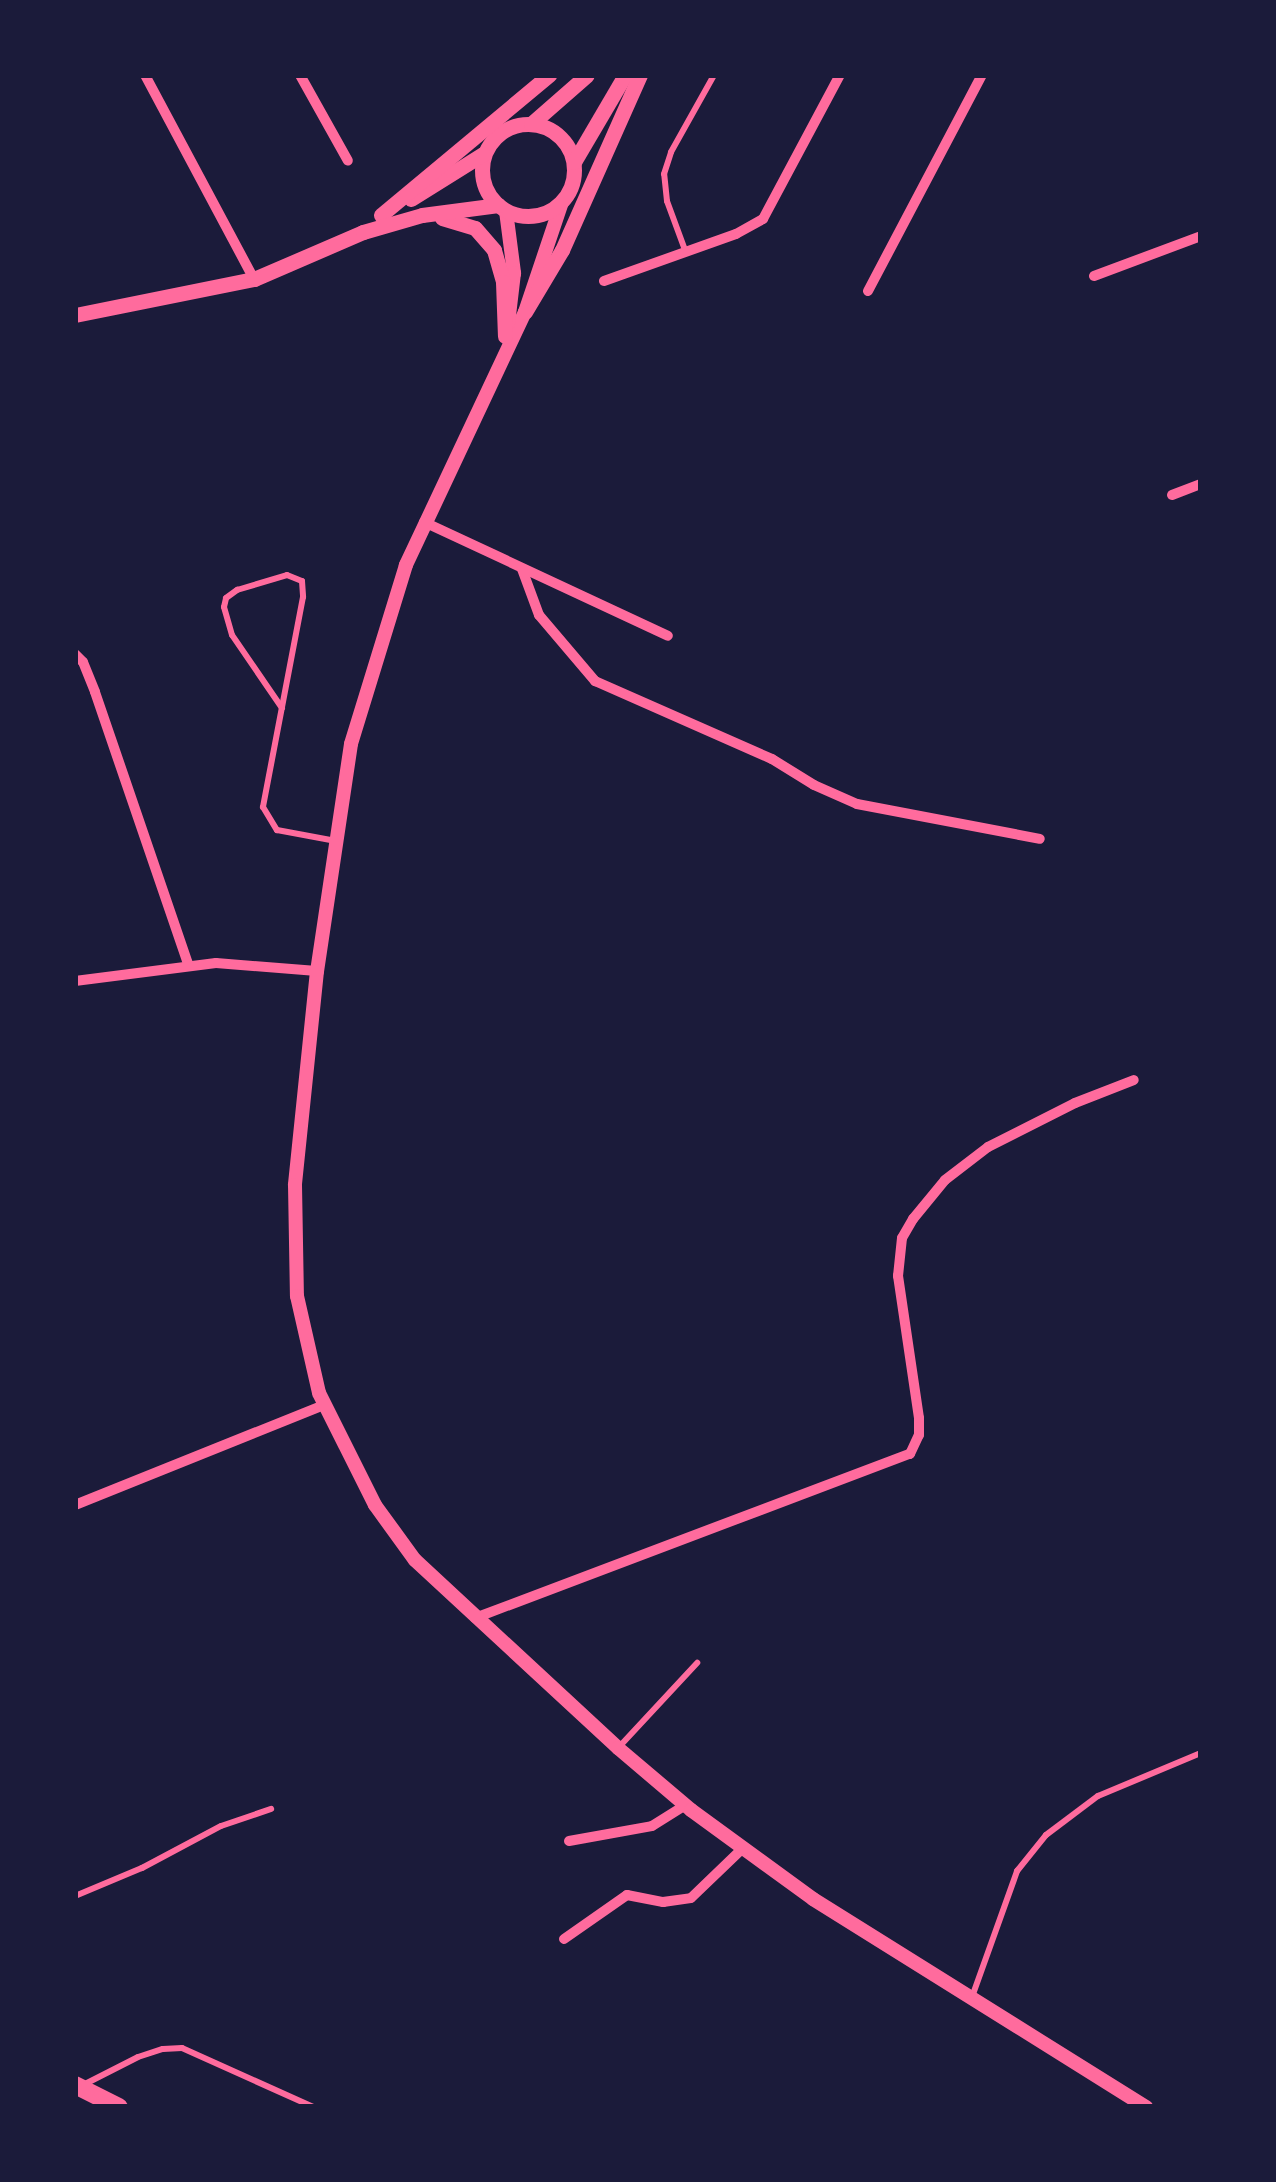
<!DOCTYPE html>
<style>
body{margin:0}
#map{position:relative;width:1276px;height:2182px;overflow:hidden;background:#1b1b3a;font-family:"Noto Sans",sans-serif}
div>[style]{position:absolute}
.service>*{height:6px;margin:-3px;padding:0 3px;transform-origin:3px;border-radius:3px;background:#ff6b9d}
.minor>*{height:10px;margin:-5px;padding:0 5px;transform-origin:5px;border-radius:5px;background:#ff6b9d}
.tertiary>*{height:14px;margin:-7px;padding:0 7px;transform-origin:7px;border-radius:7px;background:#ff6b9d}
.secondary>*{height:15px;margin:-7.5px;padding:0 7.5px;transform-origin:7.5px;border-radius:7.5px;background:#ff6b9d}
.secondary>.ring{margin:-7.5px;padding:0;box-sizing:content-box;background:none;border:15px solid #ff6b9d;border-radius:50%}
.primary>*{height:18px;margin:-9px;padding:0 9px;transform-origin:9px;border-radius:9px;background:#ff6b9d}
span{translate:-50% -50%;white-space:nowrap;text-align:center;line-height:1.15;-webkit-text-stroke:8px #1b1b3a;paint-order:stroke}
.frame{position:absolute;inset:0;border:78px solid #1b1b3a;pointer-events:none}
</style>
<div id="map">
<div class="service">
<i style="left:685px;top:250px;width:52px;rotate:-110.2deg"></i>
<i style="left:667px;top:201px;width:27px;rotate:-96deg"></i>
<i style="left:664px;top:174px;width:23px;rotate:-72deg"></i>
<i style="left:671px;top:152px;width:88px;rotate:-60.8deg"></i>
<i style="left:282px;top:708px;width:88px;rotate:-124.4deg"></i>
<i style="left:232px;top:635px;width:29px;rotate:-106deg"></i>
<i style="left:224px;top:607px;width:9px;rotate:-77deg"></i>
<i style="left:226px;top:598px;width:14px;rotate:-36deg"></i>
<i style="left:237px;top:590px;width:52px;rotate:-16.7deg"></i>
<i style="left:287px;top:575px;width:16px;rotate:22deg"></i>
<i style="left:302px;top:581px;width:16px;rotate:86deg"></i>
<i style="left:303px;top:597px;width:214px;rotate:100.8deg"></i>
<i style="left:263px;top:807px;width:27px;rotate:59deg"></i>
<i style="left:277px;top:830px;width:60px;rotate:10.6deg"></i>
<i style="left:619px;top:1747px;width:115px;rotate:-47.1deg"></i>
<i style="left:75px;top:1896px;width:73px;rotate:-22.7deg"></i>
<i style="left:142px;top:1868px;width:89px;rotate:-28deg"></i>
<i style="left:221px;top:1826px;width:53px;rotate:-18.8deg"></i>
<i style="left:972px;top:1997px;width:134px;rotate:-70.3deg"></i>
<i style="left:1017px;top:1871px;width:46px;rotate:-51.1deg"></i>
<i style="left:1046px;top:1835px;width:65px;rotate:-36.9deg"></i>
<i style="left:1098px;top:1796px;width:112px;rotate:-22.7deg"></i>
<i style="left:85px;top:2084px;width:59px;rotate:-27deg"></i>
<i style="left:138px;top:2057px;width:26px;rotate:-18deg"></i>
<i style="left:163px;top:2049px;width:19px;rotate:-3deg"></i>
<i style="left:182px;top:2048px;width:144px;rotate:24.2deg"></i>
</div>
<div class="minor">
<i style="left:145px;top:75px;width:231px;rotate:61.9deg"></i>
<i style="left:300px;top:75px;width:98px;rotate:60.8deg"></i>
<i style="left:1094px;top:276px;width:114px;rotate:-20.5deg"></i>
<i style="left:604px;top:281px;width:140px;rotate:-19.6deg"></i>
<i style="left:736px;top:234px;width:31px;rotate:-29deg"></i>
<i style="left:763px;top:219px;width:163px;rotate:-61.9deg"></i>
<i style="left:868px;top:291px;width:244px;rotate:-62.2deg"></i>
<i style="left:1172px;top:495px;width:31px;rotate:-21deg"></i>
<i style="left:424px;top:522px;width:269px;rotate:25deg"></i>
<i style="left:522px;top:569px;width:49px;rotate:69.7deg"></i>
<i style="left:539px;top:615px;width:87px;rotate:49.7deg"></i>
<i style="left:595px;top:681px;width:193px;rotate:23.8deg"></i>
<i style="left:772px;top:759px;width:49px;rotate:31.8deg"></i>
<i style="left:814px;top:785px;width:47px;rotate:23.8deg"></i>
<i style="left:857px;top:804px;width:186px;rotate:10.8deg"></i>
<i style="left:75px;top:654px;width:11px;rotate:45deg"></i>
<i style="left:83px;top:662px;width:32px;rotate:68deg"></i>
<i style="left:95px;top:692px;width:287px;rotate:71.1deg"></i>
<i style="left:75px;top:981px;width:142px;rotate:-7.3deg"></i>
<i style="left:216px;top:963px;width:101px;rotate:4.5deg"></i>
<i style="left:75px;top:1505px;width:268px;rotate:-21.9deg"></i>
<i style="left:475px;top:1618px;width:465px;rotate:-20.7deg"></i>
<i style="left:910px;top:1454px;width:21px;rotate:-65deg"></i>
<i style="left:919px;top:1435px;width:17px;rotate:-90deg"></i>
<i style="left:919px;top:1418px;width:144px;rotate:-98.4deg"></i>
<i style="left:898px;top:1276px;width:38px;rotate:-84deg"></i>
<i style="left:902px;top:1238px;width:22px;rotate:-60deg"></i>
<i style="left:913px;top:1219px;width:50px;rotate:-50.6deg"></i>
<i style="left:945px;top:1180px;width:54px;rotate:-37.5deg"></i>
<i style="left:988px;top:1147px;width:97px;rotate:-26.8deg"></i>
<i style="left:1075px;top:1103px;width:63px;rotate:-21.3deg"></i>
<i style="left:569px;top:1841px;width:84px;rotate:-10.2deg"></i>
<i style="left:652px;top:1826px;width:40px;rotate:-32deg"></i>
<i style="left:564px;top:1939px;width:77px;rotate:-34.9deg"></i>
<i style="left:627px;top:1895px;width:37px;rotate:11deg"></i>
<i style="left:663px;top:1902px;width:28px;rotate:-8deg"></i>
<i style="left:691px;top:1898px;width:72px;rotate:-43.9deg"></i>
</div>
<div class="tertiary">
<i style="left:562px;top:202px;width:116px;rotate:108.6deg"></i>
<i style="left:525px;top:312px;width:280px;rotate:115.2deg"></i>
<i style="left:406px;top:565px;width:187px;rotate:107.1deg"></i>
<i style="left:351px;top:744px;width:230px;rotate:98.5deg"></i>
<i style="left:317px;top:971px;width:215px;rotate:95.9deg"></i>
<i style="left:295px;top:1185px;width:111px;rotate:89deg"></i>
<i style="left:297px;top:1296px;width:99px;rotate:77.2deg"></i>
<i style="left:319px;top:1393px;width:125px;rotate:63.4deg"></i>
<i style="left:375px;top:1505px;width:68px;rotate:54deg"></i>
<i style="left:415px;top:1560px;width:277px;rotate:42.8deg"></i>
<i style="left:618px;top:1748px;width:96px;rotate:40.3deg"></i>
<i style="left:691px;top:1810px;width:151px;rotate:36.1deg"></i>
<i style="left:813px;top:1899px;width:393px;rotate:32deg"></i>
<i style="left:506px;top:211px;width:63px;rotate:82.6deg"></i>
<i style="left:514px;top:273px;width:51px;rotate:96.7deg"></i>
</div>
<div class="secondary">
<i class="ring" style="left:482px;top:124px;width:77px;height:77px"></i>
<i style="left:531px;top:124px;width:74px;rotate:-41.2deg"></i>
<i style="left:574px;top:162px;width:101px;rotate:-59.6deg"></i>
<i style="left:411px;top:199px;width:85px;rotate:-32deg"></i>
<i style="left:381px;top:215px;width:219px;rotate:-39.8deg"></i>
<i style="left:442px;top:218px;width:34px;rotate:17deg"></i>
<i style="left:475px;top:228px;width:29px;rotate:49deg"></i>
<i style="left:494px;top:250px;width:33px;rotate:74deg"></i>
<i style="left:503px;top:282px;width:54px;rotate:87.9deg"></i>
<i style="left:525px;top:312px;width:72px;rotate:-59.2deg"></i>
<i style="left:562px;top:250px;width:192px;rotate:-66deg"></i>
<i style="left:75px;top:315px;width:183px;rotate:-11.4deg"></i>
<i style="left:254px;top:279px;width:119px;rotate:-23.3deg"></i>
<i style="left:363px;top:232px;width:61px;rotate:-16.1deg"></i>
<i style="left:422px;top:215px;width:77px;rotate:-7.5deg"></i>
</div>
<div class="primary">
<i style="left:75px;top:2085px;width:49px;rotate:26.6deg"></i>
</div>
<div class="frame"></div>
</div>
